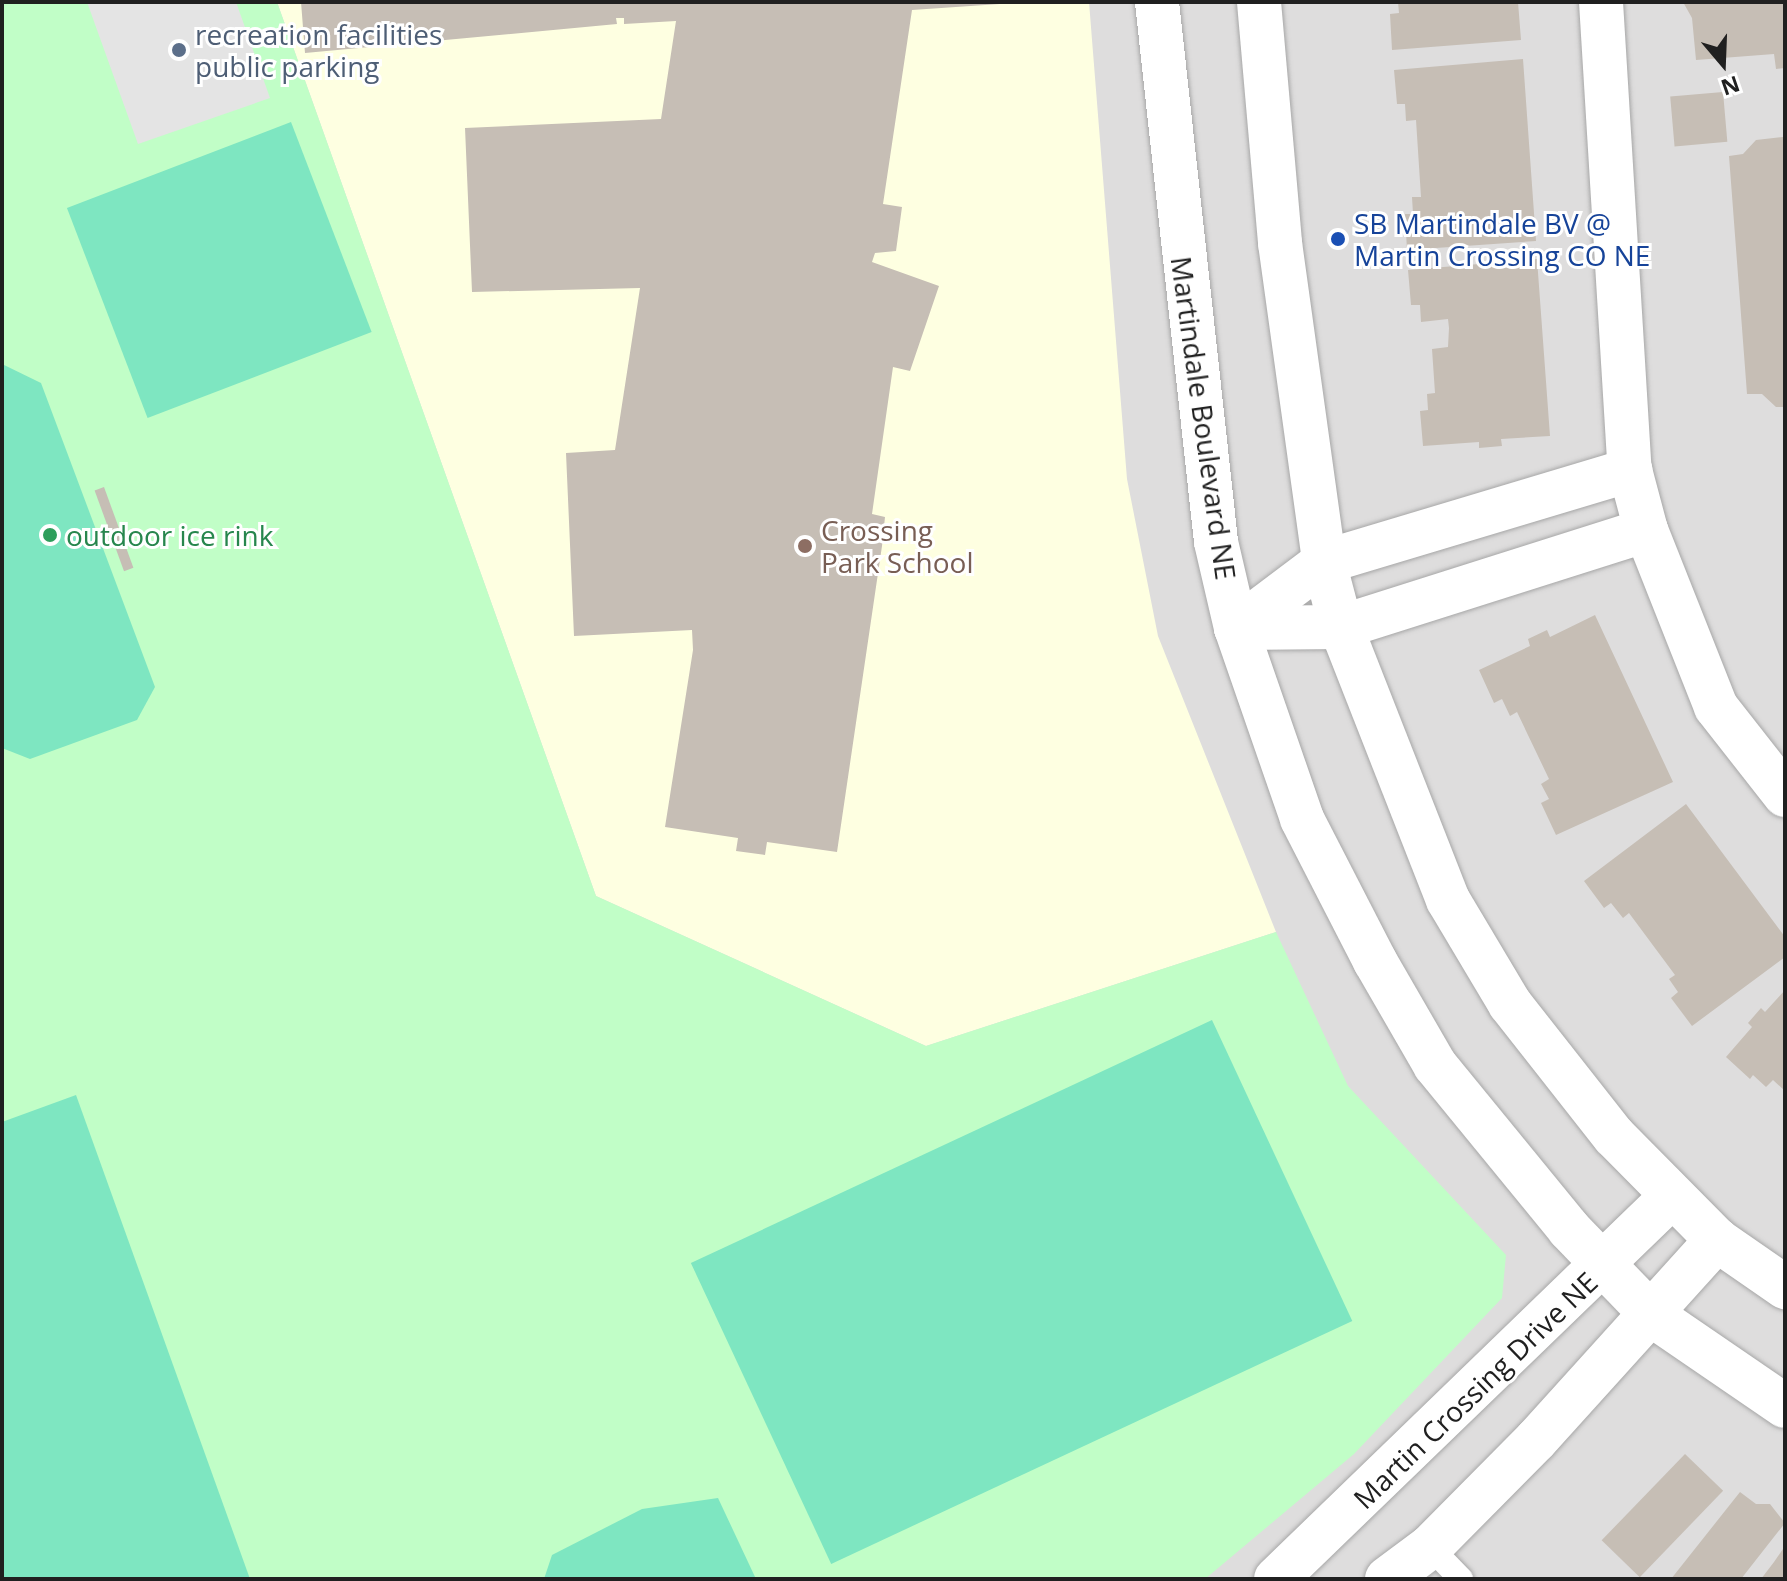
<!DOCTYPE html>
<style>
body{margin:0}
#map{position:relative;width:1787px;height:1581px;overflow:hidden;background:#f1eee6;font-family:"Open Sans",sans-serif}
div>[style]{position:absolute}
.residential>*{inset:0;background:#dedddd;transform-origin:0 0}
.education>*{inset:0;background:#feffe1}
.park>*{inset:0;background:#c1fec7}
.pitch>*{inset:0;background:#7ee6c1;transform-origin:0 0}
.parking>*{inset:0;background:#e4e4e4}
.building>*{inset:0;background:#c6beb5;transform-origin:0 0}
.roads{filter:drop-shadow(0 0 2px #a7a7a7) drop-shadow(0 0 2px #a7a7a7)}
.service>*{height:24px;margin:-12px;padding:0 12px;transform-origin:12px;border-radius:12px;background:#fff}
.minor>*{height:44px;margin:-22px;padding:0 22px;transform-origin:22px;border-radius:22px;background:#fff}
.tertiary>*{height:44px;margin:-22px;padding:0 22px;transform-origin:22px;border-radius:22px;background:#fff}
.dots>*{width:22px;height:22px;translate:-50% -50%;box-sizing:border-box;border:4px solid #fff;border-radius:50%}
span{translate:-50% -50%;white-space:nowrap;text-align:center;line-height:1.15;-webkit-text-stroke:6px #fff;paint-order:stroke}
.service-label{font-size:28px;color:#4e5e75}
.left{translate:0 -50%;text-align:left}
.transit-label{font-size:28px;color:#164399}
.street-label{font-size:28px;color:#202020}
.education-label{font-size:28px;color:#785e54}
.leisure-label{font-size:28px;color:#27864d}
.frame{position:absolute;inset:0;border:4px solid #202020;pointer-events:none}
.north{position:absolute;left:1683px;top:24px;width:80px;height:80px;-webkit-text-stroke:6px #fff;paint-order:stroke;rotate:161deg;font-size:22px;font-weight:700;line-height:32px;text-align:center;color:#202020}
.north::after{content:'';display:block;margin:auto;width:28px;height:36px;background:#202020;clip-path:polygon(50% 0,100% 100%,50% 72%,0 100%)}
</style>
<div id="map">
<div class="residential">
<i style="left:2px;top:2px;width:1783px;height:1577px"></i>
</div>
<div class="education">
<i style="clip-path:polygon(277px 2px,1089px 2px,1127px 479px,1158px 636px,1276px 932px,926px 1046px,596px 896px)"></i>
</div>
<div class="park">
<i style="clip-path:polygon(2px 2px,277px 2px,596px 896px,926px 1046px,1276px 932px,1348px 1086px,1506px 1255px,1502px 1298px,1354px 1454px,1205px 1579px,2px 1579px)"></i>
</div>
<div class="pitch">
<i style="left:291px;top:122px;width:225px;height:240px;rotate:69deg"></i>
<i style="clip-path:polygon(2px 364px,41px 383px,155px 687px,137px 720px,30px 759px,2px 748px)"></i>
<i style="left:1212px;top:1020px;width:332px;height:575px;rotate:65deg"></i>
<i style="clip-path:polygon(76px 1095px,250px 1579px,2px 1579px,2px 1122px)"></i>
<i style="clip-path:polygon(718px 1498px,756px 1579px,544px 1579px,552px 1555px,642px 1509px)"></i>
</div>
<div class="parking">
<i style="clip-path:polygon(87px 2px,236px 2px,270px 98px,138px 144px)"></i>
</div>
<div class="building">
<i style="clip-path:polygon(301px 2px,1030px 2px,912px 10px,883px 204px,902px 207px,896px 251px,875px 253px,872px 262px,939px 286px,910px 371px,893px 367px,872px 514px,885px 517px,882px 546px,837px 852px,767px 842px,765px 855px,736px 851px,738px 838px,665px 827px,693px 650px,692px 630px,574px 636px,566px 453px,615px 450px,640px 288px,472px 292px,465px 128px,661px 119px,676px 21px,624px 24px,624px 18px,616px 18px,617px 24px,305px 53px)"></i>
<i style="clip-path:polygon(1398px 2px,1518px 2px,1521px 40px,1392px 50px,1390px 14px,1399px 13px)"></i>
<i style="clip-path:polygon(1683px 2px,1785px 2px,1785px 68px,1776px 69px,1774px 54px,1696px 60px,1692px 18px)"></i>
<i style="clip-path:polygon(1523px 59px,1536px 241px,1407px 250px,1405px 214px,1413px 214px,1412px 197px,1421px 197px,1416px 120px,1406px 121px,1405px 104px,1397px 104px,1394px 70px)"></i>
<i style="left:1723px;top:92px;width:50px;height:53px;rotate:85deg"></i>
<i style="clip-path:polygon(1783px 137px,1785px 407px,1776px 407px,1762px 394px,1747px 394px,1729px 156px,1743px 154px,1756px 140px)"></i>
<i style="clip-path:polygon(1537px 259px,1550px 436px,1501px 439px,1502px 446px,1479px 448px,1479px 442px,1423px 446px,1420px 411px,1428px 410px,1427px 394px,1435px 393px,1432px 349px,1448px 347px,1449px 328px,1448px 319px,1421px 322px,1420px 305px,1411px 305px,1408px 270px)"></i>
<i style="left:104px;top:487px;width:86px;height:10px;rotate:70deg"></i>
<i style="clip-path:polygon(1595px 615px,1673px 782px,1556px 835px,1541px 803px,1549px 799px,1541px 784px,1549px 779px,1517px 712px,1510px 716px,1502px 699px,1494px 703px,1479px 670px,1530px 646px,1528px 639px,1547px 630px,1550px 637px)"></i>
<i style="clip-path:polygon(1686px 804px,1785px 937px,1785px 957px,1692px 1026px,1671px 998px,1678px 992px,1669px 979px,1675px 975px,1629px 913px,1623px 918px,1611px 903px,1604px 908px,1584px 881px)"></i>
<i style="clip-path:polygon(1785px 990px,1785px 1091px,1773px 1080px,1766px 1087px,1753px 1075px,1750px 1079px,1726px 1057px,1752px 1027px,1748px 1023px,1761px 1008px,1765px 1012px)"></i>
<i style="left:1685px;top:1454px;width:53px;height:120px;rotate:44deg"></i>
<i style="clip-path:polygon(1740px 1492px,1756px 1504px,1770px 1504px,1785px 1523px,1741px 1579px,1671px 1579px)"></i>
<i style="clip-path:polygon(1785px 1546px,1785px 1579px,1761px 1579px,1774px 1562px)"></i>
</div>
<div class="roads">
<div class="service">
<i style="left:1430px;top:1547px;width:45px;rotate:45.9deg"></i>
</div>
<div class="minor">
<i style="left:1601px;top:2px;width:469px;rotate:86.5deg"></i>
<i style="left:1630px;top:470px;width:62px;rotate:75.1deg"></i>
<i style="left:1646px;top:530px;width:190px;rotate:68.4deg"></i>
<i style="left:1716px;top:707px;width:112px;rotate:51.9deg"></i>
<i style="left:1236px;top:628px;width:110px;rotate:-36.9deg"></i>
<i style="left:1324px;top:562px;width:320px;rotate:-16.7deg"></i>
<i style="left:1236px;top:628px;width:105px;rotate:-0.5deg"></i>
<i style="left:1341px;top:627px;width:320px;rotate:-17.6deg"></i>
</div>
<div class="tertiary">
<i style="left:1157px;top:2px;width:543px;rotate:83.76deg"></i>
<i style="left:1216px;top:542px;width:88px;rotate:76.9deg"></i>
<i style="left:1236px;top:628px;width:202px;rotate:70.9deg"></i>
<i style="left:1302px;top:819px;width:160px;rotate:62.8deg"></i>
<i style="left:1375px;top:961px;width:120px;rotate:60deg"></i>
<i style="left:1435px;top:1065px;width:212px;rotate:50.7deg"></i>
<i style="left:1569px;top:1229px;width:120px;rotate:46deg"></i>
<i style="left:1652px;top:1315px;width:161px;rotate:34.4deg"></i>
<i style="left:1259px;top:2px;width:242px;rotate:85deg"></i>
<i style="left:1280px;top:243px;width:322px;rotate:82.1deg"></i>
<i style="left:1324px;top:562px;width:67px;rotate:75.3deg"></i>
<i style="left:1341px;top:627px;width:293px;rotate:68.6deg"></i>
<i style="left:1448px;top:900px;width:121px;rotate:59.2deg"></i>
<i style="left:1510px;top:1004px;width:168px;rotate:51.8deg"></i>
<i style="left:1614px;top:1136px;width:146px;rotate:45.3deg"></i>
<i style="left:1717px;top:1240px;width:83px;rotate:34.7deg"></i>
<i style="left:1276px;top:1579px;width:549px;rotate:-44.04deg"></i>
<i style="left:1387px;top:1579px;width:54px;rotate:-36.7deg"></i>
<i style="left:1430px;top:1547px;width:151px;rotate:-45.3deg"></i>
<i style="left:1536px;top:1440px;width:270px;rotate:-47.9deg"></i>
</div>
</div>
<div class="dots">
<i style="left:179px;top:50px;background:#5c6f8a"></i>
<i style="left:1338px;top:239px;background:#1a4fb4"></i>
<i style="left:50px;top:535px;background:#2e9e5b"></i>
<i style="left:805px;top:546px;background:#8d6e63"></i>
</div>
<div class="service-label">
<span class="left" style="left:195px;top:50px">recreation facilities<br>public parking</span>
</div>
<div class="transit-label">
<span class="left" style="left:1354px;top:239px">SB Martindale BV @<br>Martin Crossing CO NE</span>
</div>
<div class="street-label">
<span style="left:1204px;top:418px;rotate:82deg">Martindale Boulevard NE</span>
<span style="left:1475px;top:1390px;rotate:-44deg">Martin Crossing Drive NE</span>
</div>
<div class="education-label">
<span class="left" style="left:821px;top:546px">Crossing<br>Park School</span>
</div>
<div class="leisure-label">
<span class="left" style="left:66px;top:535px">outdoor ice rink</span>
</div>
<div class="frame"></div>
<div class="north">N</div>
</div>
